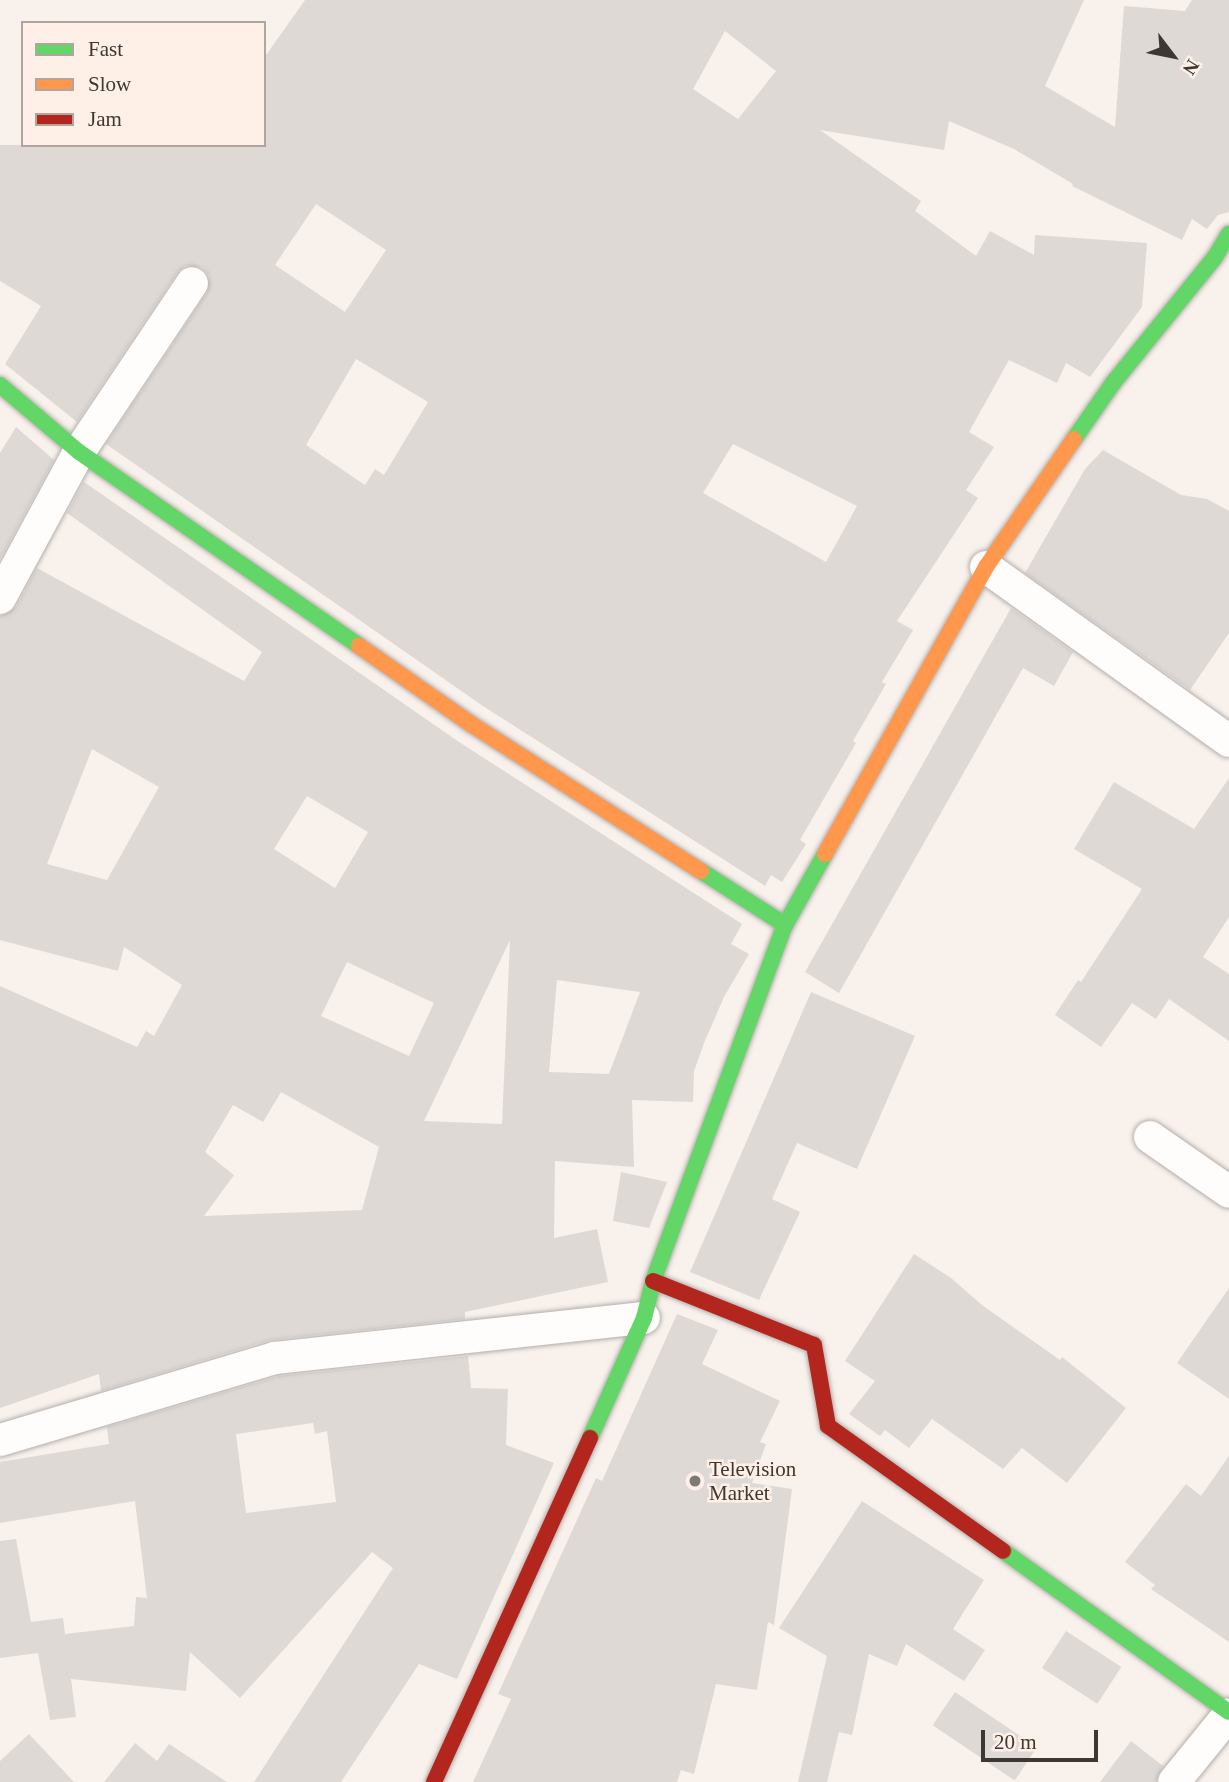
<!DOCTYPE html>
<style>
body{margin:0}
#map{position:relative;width:1229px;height:1782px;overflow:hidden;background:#f8f1ec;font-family:Georgia,serif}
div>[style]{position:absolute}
.building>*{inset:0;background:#dfd9d5;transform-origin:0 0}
.roads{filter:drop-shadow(0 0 2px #b4aeab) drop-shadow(0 0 2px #b4aeab)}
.street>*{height:32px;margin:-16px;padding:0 16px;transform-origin:16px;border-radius:16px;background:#fefdfc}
.fast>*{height:16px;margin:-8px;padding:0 8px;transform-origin:8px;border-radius:8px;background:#63d668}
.slow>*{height:16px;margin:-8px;padding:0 8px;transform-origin:8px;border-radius:8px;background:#ff974d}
.jam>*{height:16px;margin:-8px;padding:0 8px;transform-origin:8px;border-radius:8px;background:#b3261e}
.dots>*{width:19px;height:19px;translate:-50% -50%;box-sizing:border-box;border:4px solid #fef0e6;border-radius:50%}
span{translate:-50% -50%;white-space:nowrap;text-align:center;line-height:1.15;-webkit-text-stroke:5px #fef0e6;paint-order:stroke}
.poi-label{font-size:21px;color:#3d3834}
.left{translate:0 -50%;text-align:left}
.legend{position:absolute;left:21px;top:21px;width:245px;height:126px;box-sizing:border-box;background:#fef0e6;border:2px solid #b1a69f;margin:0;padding:9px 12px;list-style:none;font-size:21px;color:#3d3834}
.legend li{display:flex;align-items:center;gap:14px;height:35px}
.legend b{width:35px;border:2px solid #b1a69f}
.north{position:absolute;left:1138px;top:21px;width:70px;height:70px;-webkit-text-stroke:5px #fef0e6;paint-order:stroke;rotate:122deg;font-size:19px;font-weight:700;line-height:28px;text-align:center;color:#3d3834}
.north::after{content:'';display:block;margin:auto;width:24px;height:32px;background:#3d3834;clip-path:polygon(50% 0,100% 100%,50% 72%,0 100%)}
.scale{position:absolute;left:981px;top:1730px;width:117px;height:32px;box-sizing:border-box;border:4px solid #3d3834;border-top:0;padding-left:9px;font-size:21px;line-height:24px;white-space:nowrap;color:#3d3834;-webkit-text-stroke:5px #fef0e6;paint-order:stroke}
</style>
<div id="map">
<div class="building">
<i style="clip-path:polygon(evenodd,305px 0,1084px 0,1045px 86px,1115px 127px,1124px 6px,1185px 11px,1192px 0,1229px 0,1229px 212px,1218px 215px,1207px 229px,1192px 219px,1182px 240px,1072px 186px,1073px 184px,1014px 149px,949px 121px,944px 150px,820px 130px,921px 201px,915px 211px,976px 256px,990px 231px,1034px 255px,1035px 235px,1147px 243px,1142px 307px,1090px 377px,1066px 363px,1057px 383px,1009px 360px,969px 432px,994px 447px,966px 490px,978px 498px,897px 621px,913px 630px,882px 682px,886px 684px,853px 741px,856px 743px,800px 840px,806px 844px,782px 882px,771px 875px,765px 886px,483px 706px,106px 444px,207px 293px,209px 276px,202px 267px,185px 266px,177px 273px,77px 422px,5px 364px,41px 306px,0 281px,0 145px,264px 145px,264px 58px,305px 0,725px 31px,776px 71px,738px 119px,693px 89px,725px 31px,305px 0,316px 204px,386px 250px,345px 312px,275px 265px,316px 204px,305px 0,356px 359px,428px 402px,384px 475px,375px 469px,365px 485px,306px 445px,356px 359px,305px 0,733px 444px,857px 506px,826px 562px,703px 493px,733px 444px)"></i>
<i style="clip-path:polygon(16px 427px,54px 460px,0 559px,0 453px)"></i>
<i style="clip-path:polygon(1103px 450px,1181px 495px,1207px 499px,1229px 511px,1229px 633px,1190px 690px,1025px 573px,1085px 469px)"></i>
<i style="clip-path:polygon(evenodd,84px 482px,459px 742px,742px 924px,731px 944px,749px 954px,724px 997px,704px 1043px,694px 1071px,693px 1102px,632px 1100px,634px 1167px,555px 1161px,554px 1238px,597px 1229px,608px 1282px,465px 1312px,465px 1319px,270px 1340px,101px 1391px,99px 1374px,0 1408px,0 986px,137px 1047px,146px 1031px,154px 1036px,182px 985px,124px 947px,118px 971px,0 940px,0 616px,16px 607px,37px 568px,244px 681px,262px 652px,67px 513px,84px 482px,92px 749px,159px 787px,107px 880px,47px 864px,92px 749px,84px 482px,307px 796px,368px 832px,335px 888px,274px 849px,307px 796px,84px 482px,510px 940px,502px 1124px,424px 1121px,510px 940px,84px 482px,347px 962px,434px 1003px,409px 1056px,321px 1016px,347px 962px,84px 482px,557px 980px,640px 992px,609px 1074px,549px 1072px,557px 980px,84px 482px,281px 1092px,379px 1147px,362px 1210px,204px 1216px,234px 1175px,205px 1152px,233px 1105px,263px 1122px,281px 1092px)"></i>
<i style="clip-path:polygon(1011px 608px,1073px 652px,1054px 686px,1023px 668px,839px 993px,805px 972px)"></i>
<i style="clip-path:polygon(1229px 778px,1229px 917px,1203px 957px,1229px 974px,1229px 1041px,1169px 999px,1156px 1019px,1132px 1003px,1101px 1047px,1055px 1015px,1078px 980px,1081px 982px,1142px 889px,1074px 849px,1114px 782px,1194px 829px)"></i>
<i style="clip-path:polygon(811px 992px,915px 1036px,857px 1169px,797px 1143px,772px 1199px,800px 1212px,759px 1300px,690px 1272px)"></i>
<i style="clip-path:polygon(621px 1172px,667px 1182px,649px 1228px,613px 1221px)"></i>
<i style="clip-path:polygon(914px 1254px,951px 1278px,982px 1305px,1060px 1360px,1062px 1357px,1126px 1408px,1067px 1483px,1022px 1448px,1003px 1469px,932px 1419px,909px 1448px,885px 1430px,880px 1436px,849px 1414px,875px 1381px,845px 1361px)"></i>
<i style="clip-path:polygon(1229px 1288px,1229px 1399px,1177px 1363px)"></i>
<i style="clip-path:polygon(677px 1314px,718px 1330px,702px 1364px,780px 1401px,760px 1442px,766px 1444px,752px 1483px,792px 1489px,774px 1625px,768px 1622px,757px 1690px,716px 1684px,694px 1774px,681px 1770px,677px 1782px,473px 1782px,511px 1699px,498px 1694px,596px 1478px,602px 1481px)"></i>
<i style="clip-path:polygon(evenodd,468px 1356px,471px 1388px,508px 1389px,506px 1445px,554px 1463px,457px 1679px,419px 1664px,341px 1782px,254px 1782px,393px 1568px,372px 1552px,240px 1698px,190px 1652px,186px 1691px,71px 1679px,76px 1717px,50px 1720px,38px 1653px,0 1658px,0 1541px,16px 1539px,31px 1622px,63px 1618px,65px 1634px,134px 1626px,136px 1597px,147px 1598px,135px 1501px,0 1523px,0 1462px,109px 1444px,107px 1427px,279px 1376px,468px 1356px,313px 1423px,315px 1434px,327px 1431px,336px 1502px,246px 1513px,236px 1434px,313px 1423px)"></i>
<i style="clip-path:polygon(1229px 1456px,1229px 1642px,1151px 1589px,1155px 1585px,1125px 1562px,1186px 1484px,1201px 1496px)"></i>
<i style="clip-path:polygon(862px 1501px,984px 1580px,953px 1629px,985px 1650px,964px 1681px,906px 1644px,897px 1666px,869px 1654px,852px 1735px,839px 1732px,827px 1782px,798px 1782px,827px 1656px,779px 1628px)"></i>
<i style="left:1066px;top:1631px;width:66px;height:44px;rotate:33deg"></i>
<i style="left:955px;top:1692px;width:99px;height:40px;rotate:34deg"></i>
<i style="clip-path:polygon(29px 1734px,74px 1782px,0 1782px,0 1761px)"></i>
<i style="clip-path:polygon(1131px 1741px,1163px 1766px,1156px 1782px,1100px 1782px)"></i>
<i style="clip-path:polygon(135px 1743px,157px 1761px,169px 1744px,227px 1782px,104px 1782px)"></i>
</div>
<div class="roads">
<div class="street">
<i style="left:986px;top:567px;width:299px;rotate:35.6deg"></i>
<i style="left:0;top:598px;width:166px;rotate:-61.6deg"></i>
<i style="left:79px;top:452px;width:203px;rotate:-56.2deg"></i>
<i style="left:1150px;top:1137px;width:96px;rotate:34.8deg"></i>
<i style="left:0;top:1440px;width:287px;rotate:-16.6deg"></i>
<i style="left:275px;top:1358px;width:371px;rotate:-6.2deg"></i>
<i style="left:1174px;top:1782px;width:87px;rotate:-51deg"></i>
</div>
<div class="fast">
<i style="left:0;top:385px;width:104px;rotate:40.3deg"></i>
<i style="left:79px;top:452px;width:341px;rotate:34.7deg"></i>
<i style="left:1074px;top:439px;width:68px;rotate:-55.1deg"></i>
<i style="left:1113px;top:383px;width:162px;rotate:-51deg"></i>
<i style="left:1215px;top:257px;width:27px;rotate:-59deg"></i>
<i style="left:701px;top:871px;width:100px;rotate:32.7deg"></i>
<i style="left:590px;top:1438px;width:132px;rotate:-65.8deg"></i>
<i style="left:644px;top:1318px;width:38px;rotate:-76deg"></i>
<i style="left:653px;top:1281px;width:380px;rotate:-69.7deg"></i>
<i style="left:785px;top:925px;width:81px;rotate:-60.6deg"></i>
<i style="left:1003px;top:1551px;width:277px;rotate:35.5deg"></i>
</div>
<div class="slow">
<i style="left:359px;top:646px;width:136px;rotate:34.9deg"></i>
<i style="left:471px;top:724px;width:273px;rotate:32.6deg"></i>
<i style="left:825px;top:854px;width:329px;rotate:-60.7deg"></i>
<i style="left:986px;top:567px;width:155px;rotate:-55.5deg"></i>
</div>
<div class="jam">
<i style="left:653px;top:1281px;width:173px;rotate:21.7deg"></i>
<i style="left:814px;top:1345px;width:82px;rotate:80.2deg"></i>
<i style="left:828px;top:1426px;width:215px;rotate:35.5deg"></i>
<i style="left:434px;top:1782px;width:378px;rotate:-65.6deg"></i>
</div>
</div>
<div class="dots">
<i style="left:695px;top:1481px;background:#7e7974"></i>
</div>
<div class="poi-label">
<span class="left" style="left:709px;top:1481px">Television<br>Market</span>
</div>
<ul class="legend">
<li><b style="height:9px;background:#63d668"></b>Fast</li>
<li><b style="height:9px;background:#ff974d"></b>Slow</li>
<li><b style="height:9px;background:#b3261e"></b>Jam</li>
</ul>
<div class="north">N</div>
<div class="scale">20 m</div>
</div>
